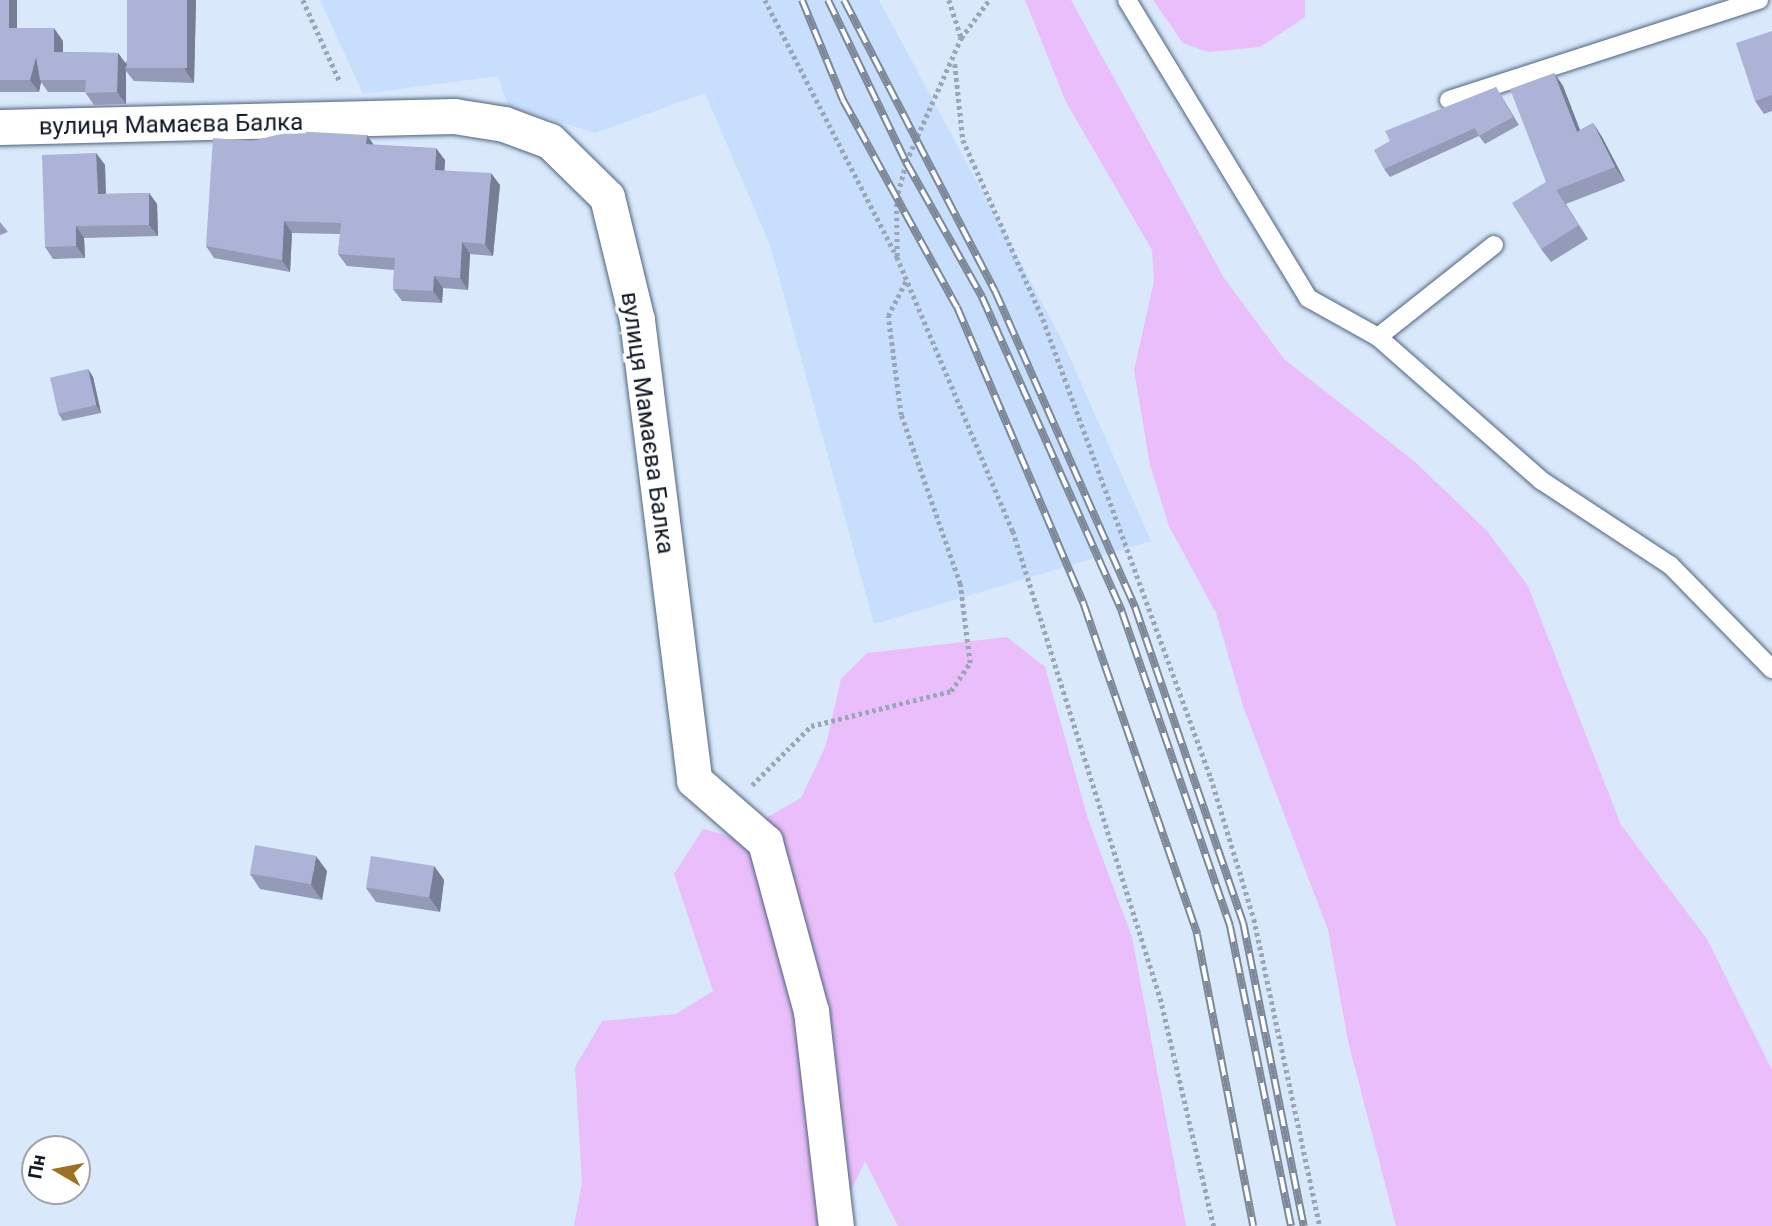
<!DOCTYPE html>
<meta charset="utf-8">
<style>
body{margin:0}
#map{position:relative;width:1772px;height:1226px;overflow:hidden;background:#d9e8fb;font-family:Roboto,sans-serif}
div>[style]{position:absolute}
.built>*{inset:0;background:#c7defd}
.green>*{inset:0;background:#e9befa}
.path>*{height:4.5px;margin-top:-2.25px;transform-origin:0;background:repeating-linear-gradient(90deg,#9aa6b7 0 3.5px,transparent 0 7px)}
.roads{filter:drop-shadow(0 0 2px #4e637f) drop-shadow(0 0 2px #4e637f)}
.lane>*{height:18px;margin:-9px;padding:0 9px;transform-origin:9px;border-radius:9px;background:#fff}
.street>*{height:35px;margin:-17.5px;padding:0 17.5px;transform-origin:17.5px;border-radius:17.5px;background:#fff}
.rail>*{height:8px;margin-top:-4px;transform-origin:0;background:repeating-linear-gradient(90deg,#fff 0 16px,#7d8898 0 32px);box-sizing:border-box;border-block:2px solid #7d8898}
.wall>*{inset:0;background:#949ab8}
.shaded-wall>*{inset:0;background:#787d96}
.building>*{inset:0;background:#acb3d6;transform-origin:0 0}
span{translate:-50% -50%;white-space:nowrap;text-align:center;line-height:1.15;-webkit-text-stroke:7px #fff;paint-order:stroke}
.street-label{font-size:24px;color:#111925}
.north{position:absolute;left:21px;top:1135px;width:70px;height:70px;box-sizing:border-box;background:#fff;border:2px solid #a0a3a8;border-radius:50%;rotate:280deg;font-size:19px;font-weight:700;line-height:28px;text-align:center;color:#111925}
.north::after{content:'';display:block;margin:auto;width:24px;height:32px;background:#9f7122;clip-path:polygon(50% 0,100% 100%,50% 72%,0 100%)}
</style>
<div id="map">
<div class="built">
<i style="clip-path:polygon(320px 0,879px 0,1062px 340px,1151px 541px,874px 624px,770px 245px,705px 93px,595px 133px,508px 106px,498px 76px,363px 94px)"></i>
</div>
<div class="green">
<i style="clip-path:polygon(1025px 0,1071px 0,1224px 278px,1284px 359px,1414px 461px,1487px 531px,1528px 586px,1621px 825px,1707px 939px,1772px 1070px,1772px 1226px,1396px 1226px,1348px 1041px,1328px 930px,1243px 706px,1216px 613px,1169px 526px,1150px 465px,1134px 370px,1154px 281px,1152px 250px,1066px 102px)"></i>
<i style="clip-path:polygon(1153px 0,1305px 0,1305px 17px,1260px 47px,1208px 52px,1183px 43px)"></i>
<i style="clip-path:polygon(1007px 637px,1045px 667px,1088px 819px,1132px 937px,1186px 1226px,898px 1226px,865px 1161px,834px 1226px,574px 1226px,582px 1182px,575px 1067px,602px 1021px,676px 1014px,713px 991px,674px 874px,703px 829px,733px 837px,801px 798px,826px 745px,841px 679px,867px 653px)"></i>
</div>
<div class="path">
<i style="left:303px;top:0;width:90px;rotate:65.7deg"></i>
<i style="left:765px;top:0;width:289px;rotate:62.8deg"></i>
<i style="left:897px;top:257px;width:298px;rotate:67.1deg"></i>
<i style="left:1013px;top:531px;width:497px;rotate:72.5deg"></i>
<i style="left:1162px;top:1005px;width:227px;rotate:76.8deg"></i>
<i style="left:949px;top:0;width:40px;rotate:72deg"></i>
<i style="left:955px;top:64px;width:76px;rotate:84deg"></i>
<i style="left:963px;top:140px;width:196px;rotate:65.9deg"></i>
<i style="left:1043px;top:319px;width:489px;rotate:69.9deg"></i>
<i style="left:1211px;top:778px;width:147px;rotate:73deg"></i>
<i style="left:1254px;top:919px;width:314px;rotate:77.9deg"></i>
<i style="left:897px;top:256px;width:56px;rotate:-91deg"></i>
<i style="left:896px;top:200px;width:39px;rotate:-75deg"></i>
<i style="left:906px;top:162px;width:136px;rotate:-66.1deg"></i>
<i style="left:961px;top:38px;width:47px;rotate:-53.6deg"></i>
<i style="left:752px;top:785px;width:83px;rotate:-45deg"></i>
<i style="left:811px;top:726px;width:144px;rotate:-14deg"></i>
<i style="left:951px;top:691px;width:34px;rotate:-56deg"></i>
<i style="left:970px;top:663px;width:80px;rotate:-97.2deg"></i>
<i style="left:960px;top:584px;width:179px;rotate:-109.2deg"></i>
<i style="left:901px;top:415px;width:100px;rotate:-97.5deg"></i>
<i style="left:888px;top:316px;width:39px;rotate:-63deg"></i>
</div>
<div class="roads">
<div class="lane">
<i style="left:1127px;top:0;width:349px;rotate:58.7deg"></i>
<i style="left:1308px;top:298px;width:80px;rotate:29.1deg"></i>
<i style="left:1378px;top:337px;width:218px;rotate:41.3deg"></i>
<i style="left:1542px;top:481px;width:153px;rotate:33.3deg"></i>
<i style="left:1670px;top:565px;width:146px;rotate:45.6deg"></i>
<i style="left:1449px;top:100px;width:326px;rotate:-17.9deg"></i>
<i style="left:1378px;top:337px;width:148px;rotate:-38.4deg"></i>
</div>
<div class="street">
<i style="left:0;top:127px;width:454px;rotate:-1.4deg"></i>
<i style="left:454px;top:116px;width:51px;rotate:9.1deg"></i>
<i style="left:504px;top:124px;width:49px;rotate:20.3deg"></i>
<i style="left:550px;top:141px;width:80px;rotate:44.5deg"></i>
<i style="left:607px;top:197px;width:127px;rotate:76.3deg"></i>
<i style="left:637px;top:320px;width:464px;rotate:82.9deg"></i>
<i style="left:694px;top:780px;width:94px;rotate:41.1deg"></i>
<i style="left:765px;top:842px;width:175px;rotate:74.8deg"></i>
<i style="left:811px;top:1011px;width:216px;rotate:83.4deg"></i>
</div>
</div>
<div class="rail">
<i style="left:802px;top:0;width:108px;rotate:67.7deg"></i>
<i style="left:843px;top:100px;width:236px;rotate:61.2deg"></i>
<i style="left:957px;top:307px;width:324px;rotate:66.9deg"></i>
<i style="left:1084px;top:605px;width:348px;rotate:71deg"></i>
<i style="left:1197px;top:934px;width:297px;rotate:79.1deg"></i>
<i style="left:828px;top:0;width:180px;rotate:64.3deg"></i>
<i style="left:906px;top:162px;width:155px;rotate:60.6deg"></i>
<i style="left:982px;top:297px;width:345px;rotate:66deg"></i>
<i style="left:1122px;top:612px;width:332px;rotate:71deg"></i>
<i style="left:1230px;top:926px;width:306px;rotate:78.5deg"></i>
<i style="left:844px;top:0;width:328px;rotate:62.6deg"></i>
<i style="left:995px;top:291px;width:346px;rotate:66.1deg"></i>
<i style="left:1135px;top:607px;width:333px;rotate:71.1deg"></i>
<i style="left:1243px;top:922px;width:310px;rotate:78.7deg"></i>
</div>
<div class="wall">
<i style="clip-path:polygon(0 0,17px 0,17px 28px,63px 41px,63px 52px,118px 53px,125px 63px,196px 0,194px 83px,134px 81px,126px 71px,126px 104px,94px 105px,85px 92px,48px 92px,41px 82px,39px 92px,0 92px)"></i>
<i style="clip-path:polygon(1772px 31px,1772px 111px,1764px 114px,1755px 101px)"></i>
<i style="clip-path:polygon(1554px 73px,1563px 86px,1580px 130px,1593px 123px,1602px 137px,1625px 181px,1566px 204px,1588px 239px,1551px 262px,1541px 249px)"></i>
<i style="clip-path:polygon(1496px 87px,1519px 125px,1485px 144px,1479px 136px,1390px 177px,1384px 169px)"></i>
<i style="clip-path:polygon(367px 135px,374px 145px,445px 160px,444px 171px,500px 185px,493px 256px,470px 254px,468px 290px,443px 288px,442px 303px,402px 301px,393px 289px,394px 270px,347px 266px,338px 254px,340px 234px,292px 233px,290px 272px,214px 258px,206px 246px,252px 141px)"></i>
<i style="clip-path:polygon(96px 153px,105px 165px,106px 194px,149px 193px,157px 204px,158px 236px,84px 238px,85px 258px,53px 259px,45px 247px)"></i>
<i style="clip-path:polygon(0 222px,8px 232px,0 235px)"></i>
<i style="clip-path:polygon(88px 369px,93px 377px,101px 413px,63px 421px,58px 413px)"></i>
<i style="clip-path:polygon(434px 866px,444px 880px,440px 912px,376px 902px,366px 888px)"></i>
<i style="clip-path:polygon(327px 871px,322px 900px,260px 889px,250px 874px)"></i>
</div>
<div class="shaded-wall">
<i style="clip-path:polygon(9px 0,17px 0,17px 40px,9px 28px)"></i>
<i style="clip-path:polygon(187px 0,196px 0,194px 83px,185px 70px)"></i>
<i style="clip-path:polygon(54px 28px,63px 41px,63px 64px,54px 52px)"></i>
<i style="clip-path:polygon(118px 53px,127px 65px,125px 68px,126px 71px,126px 104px,117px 92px)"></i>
<i style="clip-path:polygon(36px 57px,41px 82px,39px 92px,30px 80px)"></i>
<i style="clip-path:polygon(1554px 73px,1563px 86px,1586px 146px,1577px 132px)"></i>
<i style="clip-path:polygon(1593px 123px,1602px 137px,1625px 181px,1615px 167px)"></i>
<i style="clip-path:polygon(367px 135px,375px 147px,366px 144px)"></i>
<i style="clip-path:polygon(436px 148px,445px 160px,444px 182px,435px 170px)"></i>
<i style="clip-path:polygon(96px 153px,105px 165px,106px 206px,98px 194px)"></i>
<i style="clip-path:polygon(491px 173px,500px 185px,493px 256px,485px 244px)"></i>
<i style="clip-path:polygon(149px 193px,157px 204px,158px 236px,149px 225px)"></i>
<i style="clip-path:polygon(284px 221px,292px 233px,290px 272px,282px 260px)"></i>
<i style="clip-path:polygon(76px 226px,84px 238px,85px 258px,76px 246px)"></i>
<i style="clip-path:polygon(462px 242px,470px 254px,468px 290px,460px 278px)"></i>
<i style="clip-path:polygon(434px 276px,443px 288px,442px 303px,433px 291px)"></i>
<i style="clip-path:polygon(88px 369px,93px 377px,101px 413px,96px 405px)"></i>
<i style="clip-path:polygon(316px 856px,327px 871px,322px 900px,311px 885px)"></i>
<i style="clip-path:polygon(434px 866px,444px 880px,440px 912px,429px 897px)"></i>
</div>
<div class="building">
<i style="clip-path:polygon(0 0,9px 0,9px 28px,54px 28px,54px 52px,118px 53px,117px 92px,85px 93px,86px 80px,40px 80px,36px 57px,30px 80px,0 80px)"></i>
<i style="left:127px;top:0;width:60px;height:68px"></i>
<i style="clip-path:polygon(1772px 31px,1772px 95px,1755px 101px,1736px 43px)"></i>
<i style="clip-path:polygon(1554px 73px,1577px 132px,1593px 123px,1615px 167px,1556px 190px,1579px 225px,1541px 249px,1512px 203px,1546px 182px,1510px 89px)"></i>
<i style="clip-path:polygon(1496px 87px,1513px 117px,1479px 136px,1475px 128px,1384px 169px,1374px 150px,1390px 141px,1385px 131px)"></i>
<i style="clip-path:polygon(293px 131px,367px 135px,366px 144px,436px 148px,435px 170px,491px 173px,485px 244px,462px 242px,460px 278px,434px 276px,433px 291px,393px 289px,395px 258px,338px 254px,341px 223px,284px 221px,282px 260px,206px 246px,213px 138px,252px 141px)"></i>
<i style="clip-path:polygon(96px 153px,98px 194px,149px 193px,149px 225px,76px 226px,76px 246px,45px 247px,42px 155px)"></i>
<i style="left:88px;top:369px;width:37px;height:39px;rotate:77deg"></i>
<i style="left:255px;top:845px;width:62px;height:29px;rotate:10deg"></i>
<i style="left:371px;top:856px;width:64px;height:32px;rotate:9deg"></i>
</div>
<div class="street-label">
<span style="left:171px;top:125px;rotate:-1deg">вулиця Мамаєва Балка</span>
<span style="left:647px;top:423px;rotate:82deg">вулиця Мамаєва Балка</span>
</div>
<div class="north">Пн</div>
</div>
